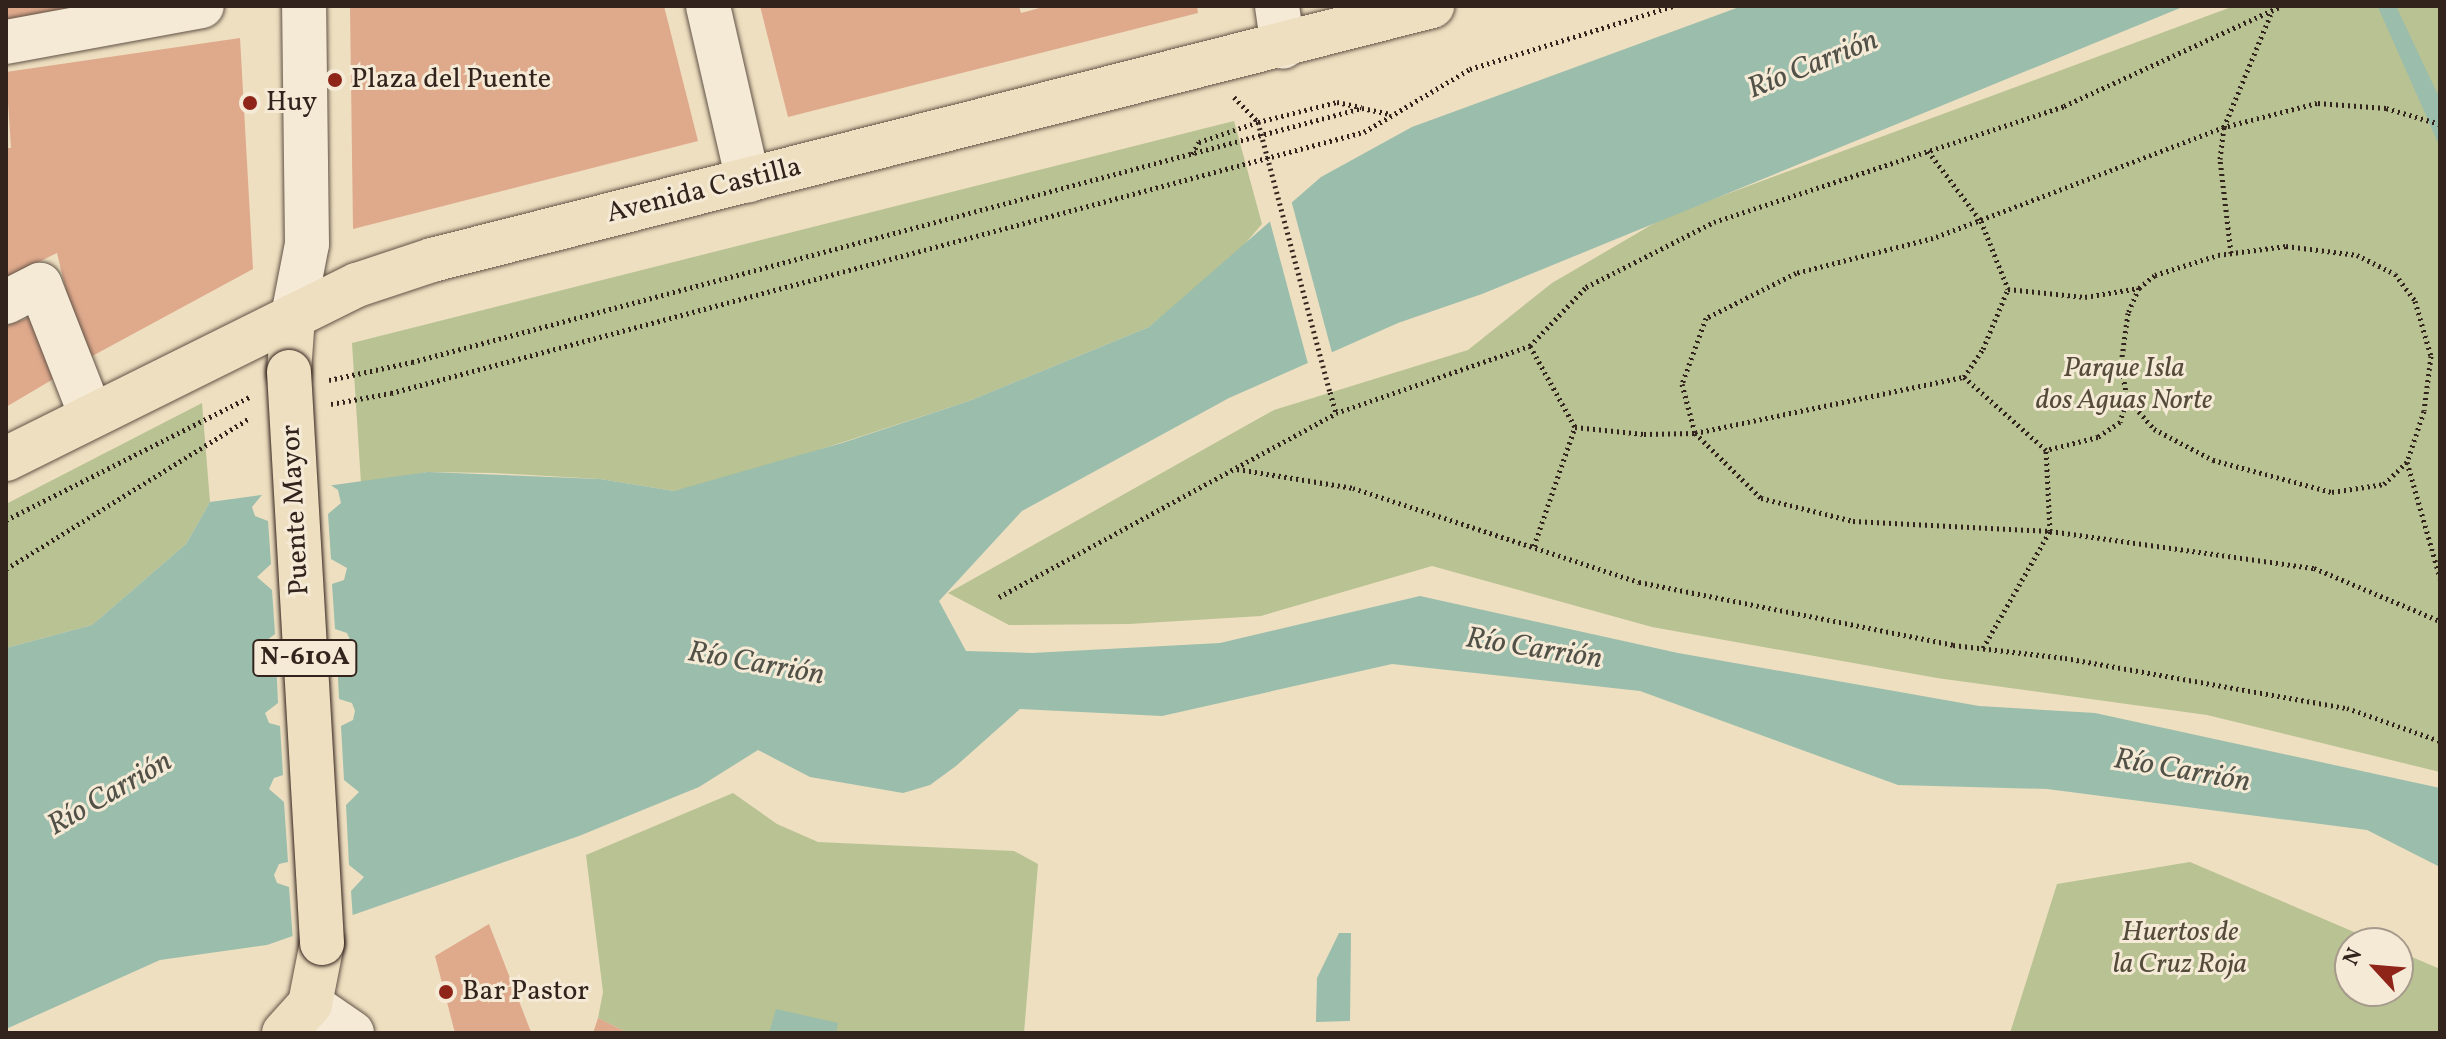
<!DOCTYPE html>
<meta charset="utf-8">
<style>
body{margin:0}
#map{position:relative;width:2446px;height:1039px;overflow:hidden;background:#eedfc0;font-family:Vollkorn,serif}
div>[style]{position:absolute}
.green>*{inset:0;background:#b8c292}
.water>*{inset:0;background:#9bbdac}
.pier>*{inset:0;background:#eedfc0;transform-origin:0 0}
.building>*{inset:0;background:#dfa98c}
.path>*{height:5px;margin-top:-2.5px;transform-origin:0;background:repeating-linear-gradient(90deg,#32231d 0 2px,transparent 0 6px)}
.roads{filter:drop-shadow(0 0 2px #615246) drop-shadow(0 0 2px #615246)}
.minor>*{height:44px;margin:-22px;padding:0 22px;transform-origin:22px;border-radius:22px;background:#f4ead6}
.major>*{height:44px;margin:-22px;padding:0 22px;transform-origin:22px;border-radius:22px;background:#eedfc0}
.highway>*{height:44px;margin:-22px;padding:0 22px;transform-origin:22px;border-radius:22px;background:#eedfc0}
.path-bridge>*{height:5px;margin-top:-2.5px;transform-origin:0;background:repeating-linear-gradient(90deg,#32231d 0 2px,transparent 0 6px)}
.bridges{filter:drop-shadow(0 0 2px #32231d) drop-shadow(0 0 2px #32231d)}
.highway-bridge>*{height:44px;margin:-22px;padding:0 22px;transform-origin:22px;border-radius:22px;background:#eedfc0}
.dots>*{width:22px;height:22px;translate:-50% -50%;box-sizing:border-box;border:4px solid #f4ead6;border-radius:50%}
span{translate:-50% -50%;white-space:nowrap;text-align:center;line-height:1.15;-webkit-text-stroke:6px #f4ead6;paint-order:stroke}
.shield-label span{padding:2px 6px;background:#f4ead6;border:2px solid;border-radius:6px;-webkit-text-stroke-width:0}
.shield-label{font-size:26px;color:#32231d;font-weight:700}
.poi-label{font-size:28px;color:#32231d}
.left{translate:0 -50%;text-align:left}
.street-label{font-size:28px;color:#32231d}
.park-label{font-size:28px;color:#544b3a;font-style:italic}
.water-label{font-size:30px;color:#525148;font-style:italic}
.frame{position:absolute;inset:0;border:8px solid #32231d;pointer-events:none}
.north{position:absolute;left:2334px;top:927px;width:80px;height:80px;box-sizing:border-box;background:#f4ead6;border:2px solid #a69a8c;border-radius:50%;rotate:296deg;font-size:22px;font-weight:700;line-height:32px;text-align:center;color:#32231d}
.north::after{content:'';display:block;margin:auto;width:28px;height:36px;background:#8f2418;clip-path:polygon(50% 0,100% 100%,50% 72%,0 100%)}
</style>
<div id="map">
<div class="green">
<i style="clip-path:polygon(2234px 6px,2440px 6px,2440px 772px,2207px 715px,1937px 678px,1652px 627px,1432px 566px,1261px 616px,1129px 624px,1009px 625px,948px 593px,1274px 410px,1468px 350px,1552px 283px,1665px 217px)"></i>
<i style="clip-path:polygon(1234px 121px,1262px 224px,1230px 261px,1149px 327px,969px 401px,745px 474px,674px 491px,600px 479px,493px 473px,428px 472px,361px 483px,352px 343px)"></i>
<i style="clip-path:polygon(202px 403px,210px 502px,186px 544px,92px 625px,6px 648px,6px 504px)"></i>
<i style="clip-path:polygon(733px 793px,777px 824px,818px 842px,1014px 851px,1038px 864px,1024px 1033px,628px 1033px,598px 1018px,603px 992px,586px 855px)"></i>
<i style="clip-path:polygon(2190px 862px,2380px 943px,2350px 943px,2350px 991px,2398px 991px,2398px 951px,2440px 969px,2440px 1033px,2010px 1033px,2057px 884px)"></i>
</div>
<div class="water">
<i style="clip-path:polygon(1742px 6px,2185px 6px,1482px 294px,1398px 323px,1229px 398px,1022px 511px,939px 601px,966px 651px,1032px 653px,1220px 643px,1420px 596px,1678px 653px,1979px 706px,2095px 713px,2440px 788px,2440px 867px,2367px 830px,2047px 789px,1898px 785px,1640px 691px,1392px 664px,1162px 716px,1020px 709px,956px 766px,930px 785px,903px 793px,810px 777px,758px 750px,699px 787px,579px 836px,267px 945px,160px 960px,6px 1029px,6px 648px,92px 625px,186px 544px,210px 502px,428px 472px,600px 479px,674px 491px,842px 443px,969px 401px,1149px 327px,1321px 177px,1412px 127px)"></i>
<i style="clip-path:polygon(2396px 6px,2440px 99px,2440px 147px,2378px 7px)"></i>
<i style="clip-path:polygon(1339px 933px,1351px 933px,1350px 1021px,1316px 1022px,1317px 978px)"></i>
<i style="clip-path:polygon(776px 1009px,838px 1023px,836px 1033px,769px 1033px)"></i>
</div>
<div class="pier">
<i style="left:1290px;top:196px;width:166px;height:26px;rotate:75deg"></i>
<i style="clip-path:polygon(326px 482px,338px 490px,341px 503px,328px 514px,331px 559px,347px 568px,344px 580px,332px 584px,335px 629px,347px 633px,351px 642px,349px 651px,337px 657px,339px 699px,352px 703px,355px 711px,353px 720px,341px 726px,344px 780px,359px 792px,346px 805px,349px 865px,364px 877px,351px 891px,353px 920px,293px 941px,289px 887px,277px 883px,274px 875px,279px 864px,288px 862px,284px 802px,269px 789px,274px 778px,283px 775px,280px 726px,269px 723px,265px 713px,278px 703px,276px 657px,266px 655px,261px 645px,275px 634px,272px 590px,257px 577px,271px 564px,268px 521px,255px 516px,252px 507px,266px 490px)"></i>
</div>
<div class="building">
<i style="clip-path:polygon(6px 6px,95px 6px,6px 26px)"></i>
<i style="clip-path:polygon(350px 6px,664px 6px,698px 141px,353px 229px)"></i>
<i style="clip-path:polygon(760px 6px,1019px 6px,1021px 13px,1047px 6px,1197px 6px,1198px 13px,788px 117px)"></i>
<i style="clip-path:polygon(240px 38px,253px 269px,83px 361px,57px 253px,6px 278px,6px 148px,11px 148px,6px 72px)"></i>
<i style="clip-path:polygon(31px 317px,55px 378px,6px 407px,6px 326px)"></i>
<i style="clip-path:polygon(489px 924px,531px 1032px,455px 1033px,435px 956px)"></i>
<i style="clip-path:polygon(598px 1018px,628px 1033px,593px 1033px)"></i>
</div>
<div class="path">
<i style="left:1234px;top:97px;width:35px;rotate:46deg"></i>
<i style="left:2440px;top:124px;width:56px;rotate:-163.5deg"></i>
<i style="left:2386px;top:108px;width:69px;rotate:-175.9deg"></i>
<i style="left:2317px;top:103px;width:96px;rotate:165.5deg"></i>
<i style="left:2224px;top:127px;width:311px;rotate:159.1deg"></i>
<i style="left:1933px;top:238px;width:141px;rotate:165.7deg"></i>
<i style="left:1796px;top:273px;width:101px;rotate:153.4deg"></i>
<i style="left:1706px;top:318px;width:70px;rotate:110deg"></i>
<i style="left:1682px;top:384px;width:51px;rotate:75.1deg"></i>
<i style="left:1695px;top:433px;width:93px;rotate:44.6deg"></i>
<i style="left:1761px;top:498px;width:95px;rotate:14deg"></i>
<i style="left:1853px;top:521px;width:197px;rotate:2.9deg"></i>
<i style="left:2050px;top:531px;width:267px;rotate:8deg"></i>
<i style="left:2314px;top:568px;width:137px;rotate:22.8deg"></i>
<i style="left:1928px;top:151px;width:88px;rotate:52.9deg"></i>
<i style="left:1981px;top:221px;width:73px;rotate:68.3deg"></i>
<i style="left:1192px;top:154px;width:14px;rotate:-60deg"></i>
<i style="left:1199px;top:142px;width:62px;rotate:-18.7deg"></i>
<i style="left:1258px;top:122px;width:81px;rotate:-14.2deg"></i>
<i style="left:1337px;top:102px;width:25px;rotate:12deg"></i>
<i style="left:2231px;top:253px;width:95px;rotate:-96.7deg"></i>
<i style="left:2220px;top:159px;width:32px;rotate:-83deg"></i>
<i style="left:2224px;top:127px;width:126px;rotate:-67.5deg"></i>
<i style="left:2139px;top:288px;width:21px;rotate:-39deg"></i>
<i style="left:2155px;top:275px;width:66px;rotate:-17.6deg"></i>
<i style="left:2218px;top:255px;width:69px;rotate:-7.5deg"></i>
<i style="left:2286px;top:246px;width:72px;rotate:7.2deg"></i>
<i style="left:2357px;top:255px;width:42px;rotate:26.6deg"></i>
<i style="left:2395px;top:274px;width:34px;rotate:53deg"></i>
<i style="left:2415px;top:301px;width:57px;rotate:73.8deg"></i>
<i style="left:2431px;top:356px;width:55px;rotate:97.3deg"></i>
<i style="left:2424px;top:411px;width:54px;rotate:108.4deg"></i>
<i style="left:2407px;top:462px;width:121px;rotate:74.1deg"></i>
<i style="left:1530px;top:346px;width:93px;rotate:60.9deg"></i>
<i style="left:1575px;top:427px;width:69px;rotate:5.8deg"></i>
<i style="left:1644px;top:434px;width:51px;rotate:-1.1deg"></i>
<i style="left:1695px;top:433px;width:275px;rotate:-11.8deg"></i>
<i style="left:329px;top:380px;width:85px;rotate:-12.2deg"></i>
<i style="left:412px;top:362px;width:983px;rotate:-14.97deg"></i>
<i style="left:1362px;top:108px;width:30px;rotate:12deg"></i>
<i style="left:1330px;top:392px;width:22px;rotate:74deg"></i>
<i style="left:2127px;top:398px;width:25px;rotate:106deg"></i>
<i style="left:2120px;top:422px;width:27px;rotate:146deg"></i>
<i style="left:2098px;top:437px;width:54px;rotate:166deg"></i>
<i style="left:2046px;top:450px;width:110px;rotate:-138.3deg"></i>
<i style="left:1964px;top:377px;width:34px;rotate:-56deg"></i>
<i style="left:1983px;top:349px;width:65px;rotate:-67.4deg"></i>
<i style="left:2008px;top:289px;width:77px;rotate:5.9deg"></i>
<i style="left:2085px;top:297px;width:55px;rotate:-9.5deg"></i>
<i style="left:2139px;top:288px;width:27px;rotate:114deg"></i>
<i style="left:2128px;top:313px;width:51px;rotate:97.8deg"></i>
<i style="left:2121px;top:364px;width:35px;rotate:80deg"></i>
<i style="left:2127px;top:398px;width:41px;rotate:48.9deg"></i>
<i style="left:2154px;top:429px;width:67px;rotate:27.7deg"></i>
<i style="left:2213px;top:460px;width:123px;rotate:15.1deg"></i>
<i style="left:2332px;top:492px;width:53px;rotate:-8.7deg"></i>
<i style="left:2384px;top:484px;width:32px;rotate:-44deg"></i>
<i style="left:331px;top:404px;width:61px;rotate:-10.4deg"></i>
<i style="left:391px;top:393px;width:1007px;rotate:-15.02deg"></i>
<i style="left:1364px;top:132px;width:123px;rotate:-30.7deg"></i>
<i style="left:1470px;top:69px;width:214px;rotate:-17.2deg"></i>
<i style="left:1237px;top:469px;width:118px;rotate:9.3deg"></i>
<i style="left:1353px;top:488px;width:301px;rotate:18.2deg"></i>
<i style="left:1639px;top:582px;width:320px;rotate:11.3deg"></i>
<i style="left:1953px;top:645px;width:113px;rotate:6.6deg"></i>
<i style="left:2065px;top:658px;width:286px;rotate:10.1deg"></i>
<i style="left:2347px;top:708px;width:99px;rotate:19.5deg"></i>
<i style="left:6px;top:520px;width:275px;rotate:-26.8deg"></i>
<i style="left:1534px;top:546px;width:126px;rotate:-71deg"></i>
<i style="left:6px;top:569px;width:287px;rotate:-31.8deg"></i>
<i style="left:999px;top:597px;width:384px;rotate:-28.6deg"></i>
<i style="left:1336px;top:413px;width:205px;rotate:-19.1deg"></i>
<i style="left:1530px;top:346px;width:81px;rotate:-46.5deg"></i>
<i style="left:1586px;top:287px;width:144px;rotate:-26.9deg"></i>
<i style="left:1714px;top:222px;width:369px;rotate:-18.3deg"></i>
<i style="left:2064px;top:106px;width:239px;rotate:-24.7deg"></i>
<i style="left:1983px;top:648px;width:135px;rotate:-60.2deg"></i>
<i style="left:2050px;top:531px;width:81px;rotate:-92.8deg"></i>
</div>
<div class="roads">
<div class="minor">
<i style="left:708px;top:6px;width:179px;rotate:77.1deg"></i>
<i style="left:1277px;top:6px;width:41px;rotate:81.7deg"></i>
<i style="left:6px;top:42px;width:199px;rotate:-10.4deg"></i>
<i style="left:6px;top:302px;width:38px;rotate:-27deg"></i>
<i style="left:40px;top:285px;width:140px;rotate:68.6deg"></i>
<i style="left:293px;top:316px;width:73px;rotate:-79deg"></i>
<i style="left:307px;top:244px;width:238px;rotate:-90.7deg"></i>
<i style="left:310px;top:1004px;width:51px;rotate:34.6deg"></i>
</div>
<div class="major">
<i style="left:6px;top:459px;width:392px;rotate:-26.4deg"></i>
<i style="left:357px;top:285px;width:79px;rotate:-18.4deg"></i>
<i style="left:432px;top:260px;width:1032px;rotate:-14.25deg"></i>
</div>
<div class="highway">
<i style="left:289px;top:372px;width:56px;rotate:-85.9deg"></i>
<i style="left:284px;top:1033px;width:39px;rotate:-48deg"></i>
<i style="left:310px;top:1004px;width:62px;rotate:-78.9deg"></i>
</div>
</div>
<div class="path-bridge">
<i style="left:1258px;top:122px;width:279px;rotate:75.1deg"></i>
</div>
<div class="bridges">
<div class="highway-bridge">
<i style="left:289px;top:372px;width:572px;rotate:86.69deg"></i>
</div>
</div>
<div class="dots">
<i style="left:335px;top:80px;background:#8f2418"></i>
<i style="left:250px;top:103px;background:#8f2418"></i>
<i style="left:446px;top:992px;background:#8f2418"></i>
</div>
<div class="shield-label">
<span style="left:305px;top:658px">N-610A</span>
</div>
<div class="poi-label">
<span class="left" style="left:351px;top:80px">Plaza del Puente</span>
<span class="left" style="left:266px;top:103px">Huy</span>
<span class="left" style="left:462px;top:992px">Bar Pastor</span>
</div>
<div class="street-label">
<span style="left:704px;top:191px;rotate:-14deg">Avenida Castilla</span>
<span style="left:296px;top:510px;rotate:-93deg">Puente Mayor</span>
</div>
<div class="park-label">
<span style="left:2124px;top:385px">Parque Isla<br>dos Aguas Norte</span>
<span style="left:2180px;top:949px">Huertos de<br>la Cruz Roja</span>
</div>
<div class="water-label">
<span style="left:1813px;top:65px;rotate:-22deg">Río Carrión</span>
<span style="left:1534px;top:649px;rotate:9deg">Río Carrión</span>
<span style="left:756px;top:664px;rotate:10deg">Río Carrión</span>
<span style="left:2182px;top:771px;rotate:10deg">Río Carrión</span>
<span style="left:110px;top:794px;rotate:-30deg">Río Carrión</span>
</div>
<div class="frame"></div>
<div class="north">N</div>
</div>
